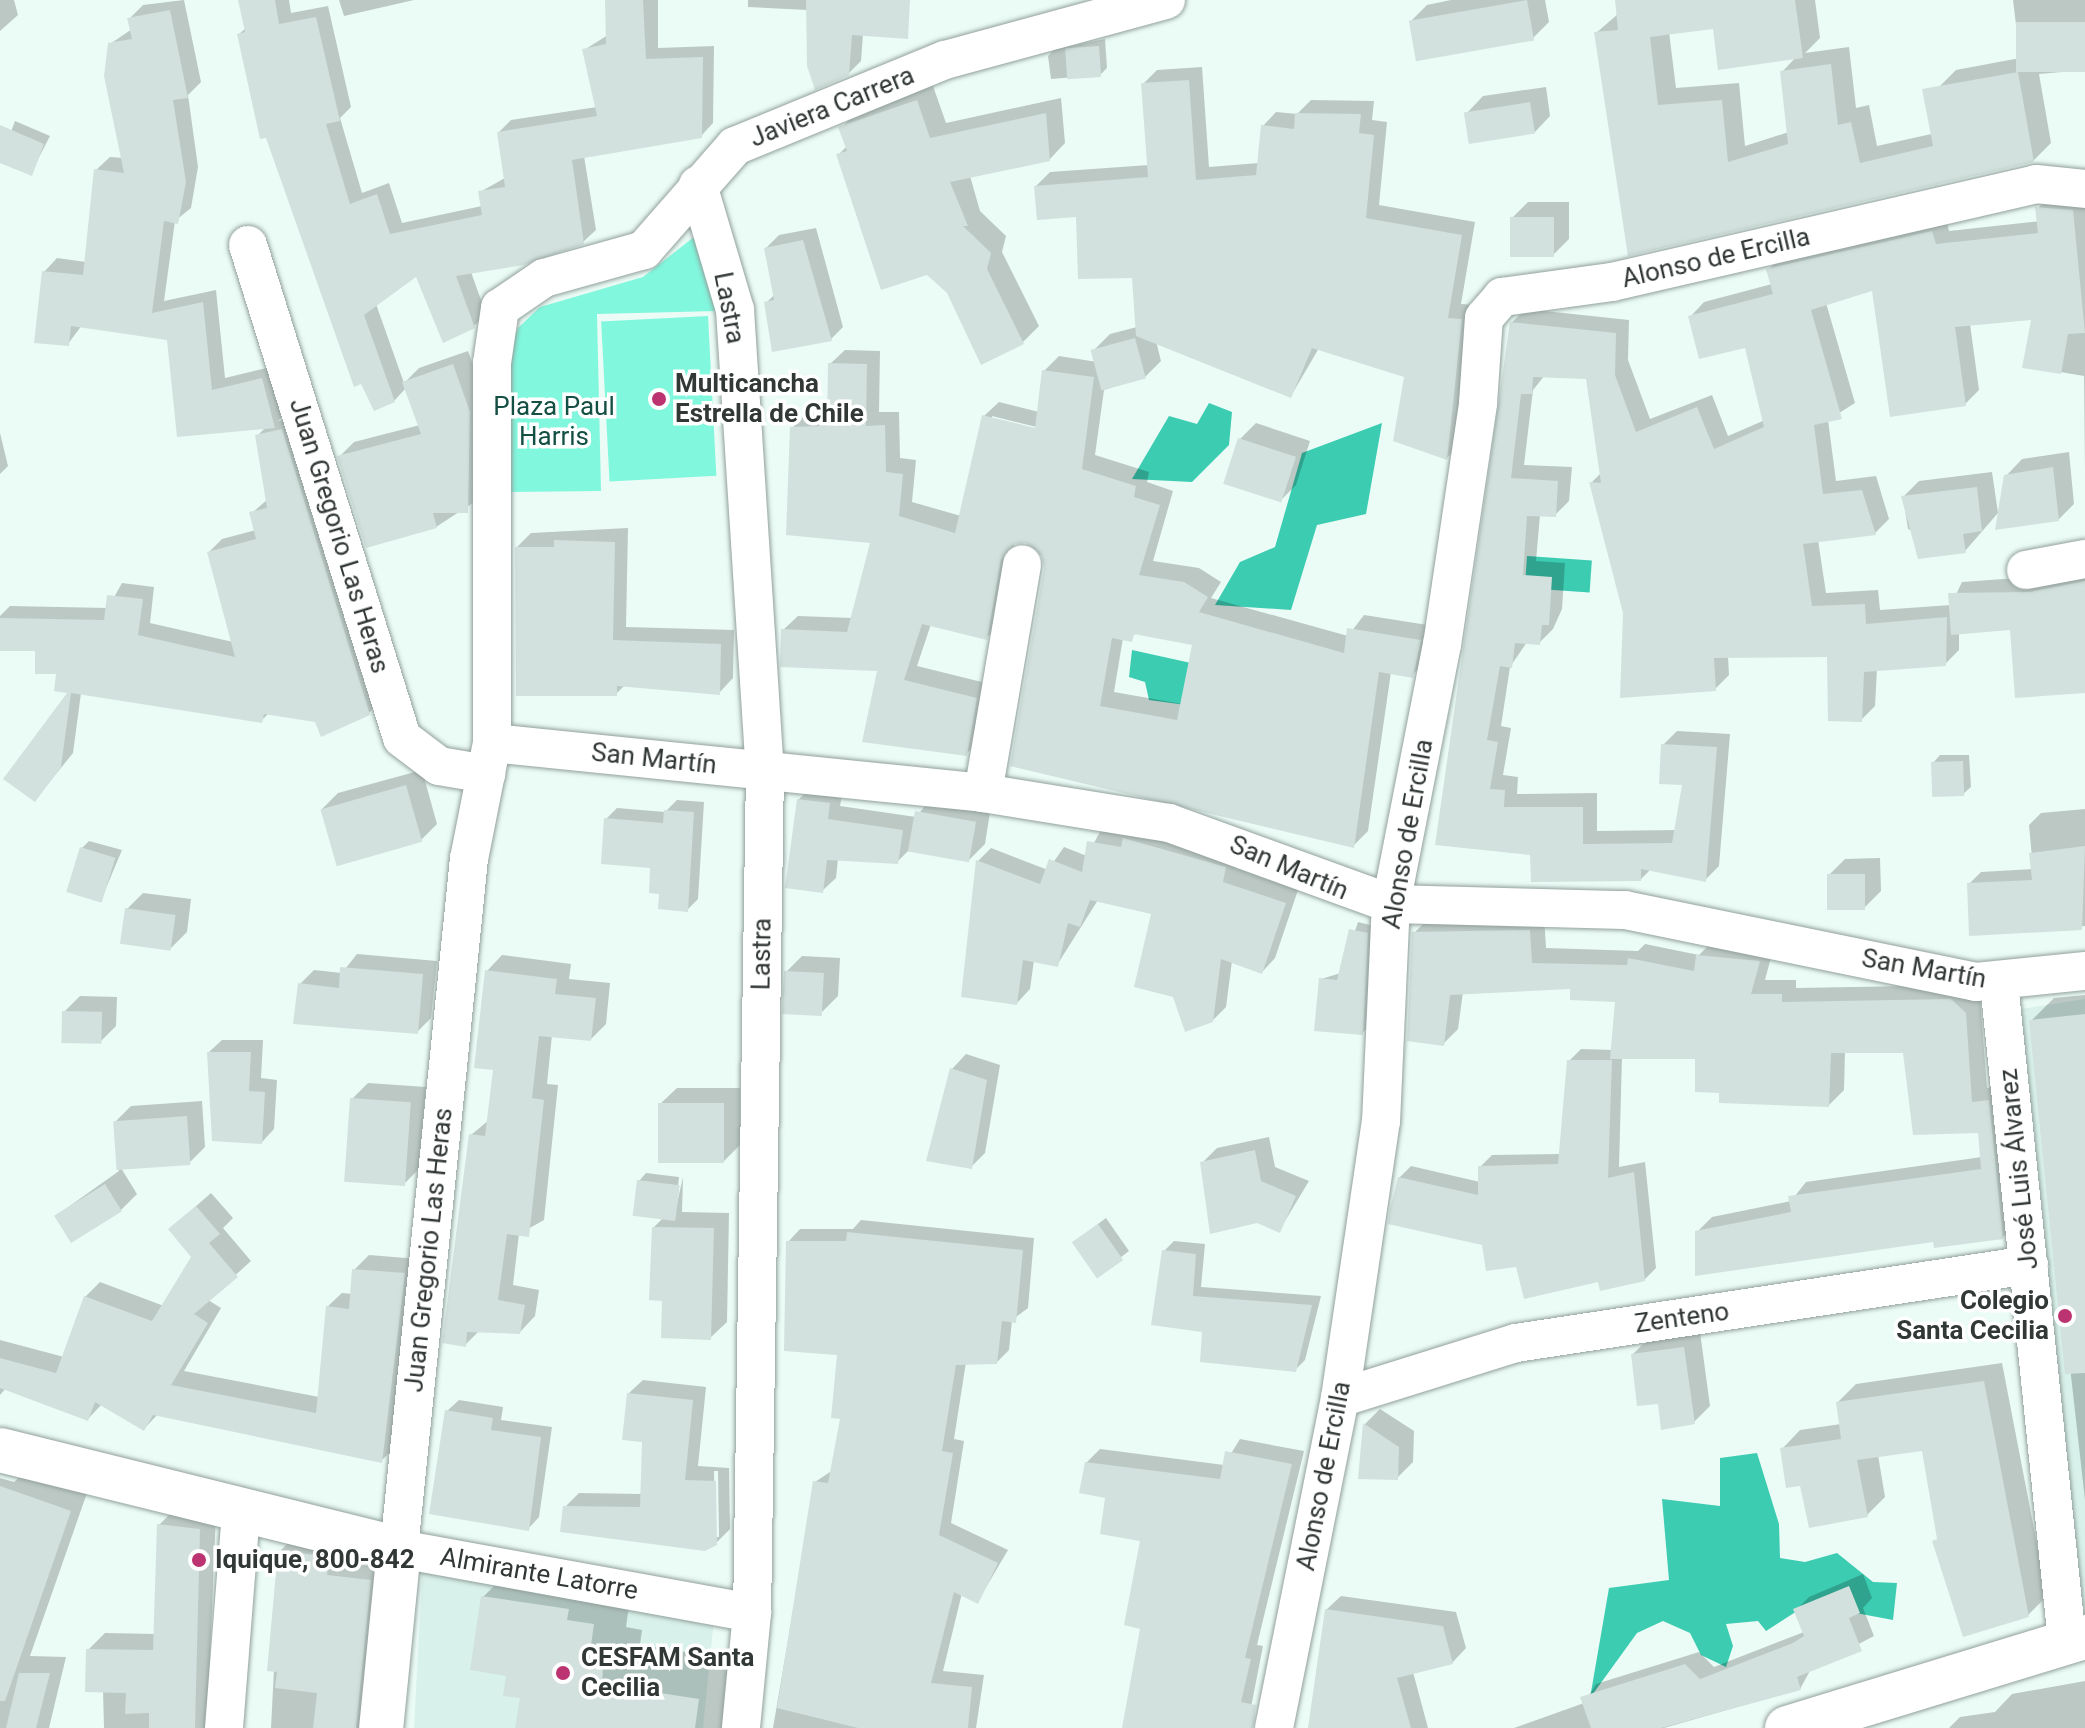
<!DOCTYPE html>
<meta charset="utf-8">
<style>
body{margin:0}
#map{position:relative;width:2085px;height:1728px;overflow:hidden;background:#ebfbf6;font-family:Roboto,sans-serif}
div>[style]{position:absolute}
.built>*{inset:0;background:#d8f1ea}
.green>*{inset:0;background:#81f7dd;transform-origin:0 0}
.forest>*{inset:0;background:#3cccb2;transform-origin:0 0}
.shadow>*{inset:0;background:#0003}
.building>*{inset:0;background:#d2e1dd;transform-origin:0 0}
.roads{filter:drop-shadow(0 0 2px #92a09c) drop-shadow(0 0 2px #92a09c)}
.minor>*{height:38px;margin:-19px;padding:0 19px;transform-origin:19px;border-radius:19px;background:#fff}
.major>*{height:44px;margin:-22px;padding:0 22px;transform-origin:22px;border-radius:22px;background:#fff}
.dots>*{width:22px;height:22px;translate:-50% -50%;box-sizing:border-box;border:4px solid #fff;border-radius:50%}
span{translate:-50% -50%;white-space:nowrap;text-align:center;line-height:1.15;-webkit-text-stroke:7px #fff;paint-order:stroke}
.street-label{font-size:26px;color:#323836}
.poi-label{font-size:26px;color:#323836;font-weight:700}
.left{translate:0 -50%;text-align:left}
.right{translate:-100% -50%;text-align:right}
.park-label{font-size:26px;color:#144f44}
</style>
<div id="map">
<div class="built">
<i style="clip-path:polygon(2085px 999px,2085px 1622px,2084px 1622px,2008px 1011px)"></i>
<i style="clip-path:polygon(423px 1560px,714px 1619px,703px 1728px,414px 1728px)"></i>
</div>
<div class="green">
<i style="clip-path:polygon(694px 237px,717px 311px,597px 314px,601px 491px,508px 492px,508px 354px,518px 328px,540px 307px,643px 277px)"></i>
<i style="left:708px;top:316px;width:160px;height:107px;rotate:87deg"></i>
</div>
<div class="forest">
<i style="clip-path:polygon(1209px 403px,1232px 412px,1229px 445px,1192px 482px,1132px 479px,1169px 416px,1197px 424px)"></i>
<i style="clip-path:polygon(1382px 423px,1366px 514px,1317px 525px,1291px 610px,1215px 605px,1240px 562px,1275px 547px,1302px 453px)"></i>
<i style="left:1527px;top:556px;width:65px;height:32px;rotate:4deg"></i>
<i style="clip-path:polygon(1132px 650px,1191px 663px,1193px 706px,1149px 700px,1145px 682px,1129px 677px)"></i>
<i style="clip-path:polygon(1757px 1453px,1779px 1524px,1780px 1558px,1805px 1562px,1837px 1553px,1873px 1582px,1897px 1583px,1893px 1620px,1808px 1604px,1766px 1631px,1758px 1621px,1726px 1624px,1733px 1646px,1726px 1667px,1701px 1655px,1690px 1633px,1663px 1621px,1637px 1633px,1590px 1698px,1609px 1588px,1669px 1580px,1662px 1499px,1720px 1506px,1720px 1458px)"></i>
</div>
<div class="shadow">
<i style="clip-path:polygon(0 0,14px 0,18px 15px,0 31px)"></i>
<i style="clip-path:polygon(184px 0,201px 82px,188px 95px,198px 167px,191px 208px,175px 221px,164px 301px,216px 290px,225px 378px,275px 366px,287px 412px,278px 421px,295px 418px,382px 700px,369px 713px,316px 720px,269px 713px,261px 721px,81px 693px,73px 753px,35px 800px,71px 691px,37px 649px,0 649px,0 616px,10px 606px,108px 608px,122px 583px,154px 587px,150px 623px,233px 642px,209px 552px,222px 539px,256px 530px,252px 513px,268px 499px,257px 436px,267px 426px,179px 435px,169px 338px,82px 325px,68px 344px,44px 272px,57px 258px,86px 262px,96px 170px,110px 157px,123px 158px,110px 44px,132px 29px,130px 18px,143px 5px)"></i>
<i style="clip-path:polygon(240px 0,289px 0,291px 13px,328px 6px,351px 107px,340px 118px,362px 193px,389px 183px,402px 223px,482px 206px,480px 192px,505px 178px,499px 132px,511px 120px,597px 107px,584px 50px,608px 35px,607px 0,658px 0,658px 48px,714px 46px,713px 123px,701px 136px,584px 156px,596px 230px,583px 242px,471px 272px,486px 314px,474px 326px,416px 274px,376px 304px,404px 383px,419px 368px,468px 351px,484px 396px,482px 497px,436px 527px,339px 457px,354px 442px,420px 425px,406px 388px,394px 401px,239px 34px,246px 28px)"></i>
<i style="clip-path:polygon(339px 0,414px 0,344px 16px)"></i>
<i style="clip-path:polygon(748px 0,901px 0,863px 34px,861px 61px,848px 74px,808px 10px,748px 7px)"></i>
<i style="clip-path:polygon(1451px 0,1545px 0,1549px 22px,1533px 38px,1411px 21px,1427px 5px)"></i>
<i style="clip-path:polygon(evenodd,1617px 0,1815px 0,1820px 38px,1805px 53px,1849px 47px,1856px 108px,1869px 105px,1877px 146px,1936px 133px,1938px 88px,1956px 70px,2020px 58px,2013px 0,2085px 0,2085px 70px,2039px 74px,2051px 143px,2033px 161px,1629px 253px,1596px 33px,1618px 14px,1617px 0,1715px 27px,1797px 56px,1782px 72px,1789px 132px,1745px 146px,1739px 83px,1676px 88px,1669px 32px,1715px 27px)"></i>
<i style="clip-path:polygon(1105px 39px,1107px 68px,1100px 75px,1051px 79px,1048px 56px,1055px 49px)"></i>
<i style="clip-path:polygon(evenodd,1202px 67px,1209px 167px,1259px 163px,1263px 126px,1276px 112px,1297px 114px,1311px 100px,1374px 101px,1372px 120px,1387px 122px,1379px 205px,1475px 222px,1461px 304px,1475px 305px,1460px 444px,1447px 458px,1406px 376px,1319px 348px,1291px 396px,1156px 341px,1161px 361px,1145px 377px,1104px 390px,1095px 455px,1149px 472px,1147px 482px,1173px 491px,1153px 561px,1199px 568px,1221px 582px,1211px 598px,1348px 636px,1364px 615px,1434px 626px,1427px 661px,1412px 675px,1391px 672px,1368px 831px,1353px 846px,1012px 764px,1046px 568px,1044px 555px,1027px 540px,1014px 543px,1001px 624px,986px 638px,931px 624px,917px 666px,990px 684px,981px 740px,966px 754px,879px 669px,783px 630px,798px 616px,853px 618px,872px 541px,792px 428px,807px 413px,829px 413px,830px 364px,845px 350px,880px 351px,879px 412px,899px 412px,900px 458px,916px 460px,912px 502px,961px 516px,984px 416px,999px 402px,1039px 412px,1044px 371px,1059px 356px,1097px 362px,1094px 350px,1110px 334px,1137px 327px,1134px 276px,1078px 215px,1036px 186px,1050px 172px,1149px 165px,1143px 84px,1157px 70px,1202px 67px,992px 416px,1045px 429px,1044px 433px,992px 420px,992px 416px,1202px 67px,1139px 633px,1194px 643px,1182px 704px,1114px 692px,1123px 638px,1139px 633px)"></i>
<i style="clip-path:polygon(933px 86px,946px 123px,1061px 98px,1065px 143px,1049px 160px,970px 176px,980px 211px,1006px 236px,1002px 252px,1039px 326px,1023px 342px,948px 292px,838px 155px,847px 146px,841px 128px,857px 112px)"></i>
<i style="clip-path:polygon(1546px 87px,1550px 116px,1534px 133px,1467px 113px,1483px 96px)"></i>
<i style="clip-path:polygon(15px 121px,50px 136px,31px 173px,0 161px)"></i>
<i style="clip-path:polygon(2053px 193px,2085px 196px,2085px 471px,2084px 376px,2025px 366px,2033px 317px,1970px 324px,1979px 390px,1965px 404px,1873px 289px,1826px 303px,1855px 403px,1828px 420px,1836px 481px,1876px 476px,1889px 519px,1875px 533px,1818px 540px,1826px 593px,1878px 590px,1880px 610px,1951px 605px,1962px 582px,2085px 573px,2085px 692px,2011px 627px,1959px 632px,1959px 650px,1945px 664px,1877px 669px,1875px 706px,1861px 720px,1829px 655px,1728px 656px,1729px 675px,1715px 689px,1625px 613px,1591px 483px,1601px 473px,1588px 377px,1545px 375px,1533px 390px,1524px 465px,1572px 467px,1569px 501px,1555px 515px,1540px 515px,1536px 561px,1565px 563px,1562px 609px,1553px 629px,1539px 643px,1527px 642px,1510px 667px,1501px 726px,1511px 728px,1503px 775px,1518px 777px,1517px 794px,1597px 793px,1597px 831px,1677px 830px,1684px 784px,1663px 745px,1677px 731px,1730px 734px,1719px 866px,1705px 880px,1651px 869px,1641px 879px,1532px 853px,1437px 843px,1511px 323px,1526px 309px,1629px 320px,1628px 360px,1650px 419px,1712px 395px,1728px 436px,1765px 420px,1747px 346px,1690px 317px,1704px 302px,1772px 284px,1768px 270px,1782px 256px,1946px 218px,1949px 231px,2040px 221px,2039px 207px)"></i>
<i style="clip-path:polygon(1528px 202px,1569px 202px,1569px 239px,1553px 255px,1512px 218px)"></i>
<i style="clip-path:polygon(816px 228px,843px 327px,831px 339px,766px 303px,775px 294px,766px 248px,779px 235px)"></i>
<i style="clip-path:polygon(1256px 423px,1310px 441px,1296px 485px,1280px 501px,1240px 439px)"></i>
<i style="clip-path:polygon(0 433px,8px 466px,0 474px)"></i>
<i style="clip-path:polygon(2069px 452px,2074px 504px,2058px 520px,2006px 476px,2022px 459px)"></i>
<i style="clip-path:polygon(1992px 472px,1998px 513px,1965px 551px,1908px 529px,1903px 497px,1919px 481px)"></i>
<i style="clip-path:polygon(628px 528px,626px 627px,734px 630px,733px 678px,719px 693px,626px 684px,616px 694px,517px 547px,531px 533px)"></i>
<i style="clip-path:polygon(1940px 755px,1969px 755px,1971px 787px,1963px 794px,1933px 763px)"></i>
<i style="clip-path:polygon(422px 770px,437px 824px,421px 840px,322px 809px,338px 793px)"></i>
<i style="clip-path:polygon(813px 786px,843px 790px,840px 806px,916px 817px,933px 796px,991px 806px,985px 844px,969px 860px,909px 850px,897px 862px,838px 859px,836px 878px,822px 891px,799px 799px)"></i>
<i style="clip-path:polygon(677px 800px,704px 802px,698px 899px,687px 910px,661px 892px,652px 866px,606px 819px,617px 808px,665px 812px)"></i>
<i style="clip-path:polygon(2085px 809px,2085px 926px,1971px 934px,1969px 884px,1981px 872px,2033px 869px,2029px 825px,2041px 813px)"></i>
<i style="clip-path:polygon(1102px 828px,1238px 854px,1235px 868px,1298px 890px,1275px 958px,1262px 972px,1232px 961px,1226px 1007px,1212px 1021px,1175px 996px,1154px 913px,1098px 900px,1057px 965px,1034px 960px,1030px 989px,1017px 1003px,978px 861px,991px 848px,1048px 870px,1064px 847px,1087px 856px)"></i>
<i style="clip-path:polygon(89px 841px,122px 850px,101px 900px,82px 848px)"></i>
<i style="clip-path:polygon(1880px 858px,1881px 891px,1865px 907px,1829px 875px,1845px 859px)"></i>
<i style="clip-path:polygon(143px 893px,191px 899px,187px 932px,171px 948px,127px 909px)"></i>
<i style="clip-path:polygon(1544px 915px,1546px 948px,1638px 951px,1645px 944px,1699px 955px,1713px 941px,1774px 946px,1765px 980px,1796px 980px,1796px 988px,1967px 985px,1980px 998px,1987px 1088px,2003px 1086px,2018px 1222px,2002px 1238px,1697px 1232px,1712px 1217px,1791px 1201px,1806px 1182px,1982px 1157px,1979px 1131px,1905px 1051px,1845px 1051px,1844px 1090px,1829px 1105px,1720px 1091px,1697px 1057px,1622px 1057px,1619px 1167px,1645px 1162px,1656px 1268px,1644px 1280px,1600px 1280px,1517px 1265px,1484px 1244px,1399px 1178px,1411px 1166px,1480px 1182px,1480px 1167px,1492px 1155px,1561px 1154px,1569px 1061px,1581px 1049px,1613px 1050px,1617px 1000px,1572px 986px,1463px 992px,1458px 1029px,1443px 1044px,1414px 933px,1429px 918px)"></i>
<i style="clip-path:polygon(1358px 922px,1374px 926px,1370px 1026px,1362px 1033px,1321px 979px,1341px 973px)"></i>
<i style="clip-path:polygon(357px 954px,437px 961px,431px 1018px,417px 1032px,300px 984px,314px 970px,342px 973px)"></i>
<i style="clip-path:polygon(502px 955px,571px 964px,569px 979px,610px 983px,606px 1024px,591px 1039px,552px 1035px,547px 1084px,558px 1085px,544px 1220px,519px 1234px,513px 1285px,539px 1290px,535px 1316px,520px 1332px,480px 1330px,465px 1345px,471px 1135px,489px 1120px,495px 1068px,487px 971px)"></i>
<i style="clip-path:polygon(802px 956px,840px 958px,838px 996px,822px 1012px,786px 972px)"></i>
<i style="clip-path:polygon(2085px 995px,2085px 1500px,2031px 1021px,2054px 998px)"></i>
<i style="clip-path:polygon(80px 996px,117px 997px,116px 1026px,100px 1042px,64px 1012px)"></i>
<i style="clip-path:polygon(222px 1040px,263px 1040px,261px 1078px,277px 1080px,274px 1129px,262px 1142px,209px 1052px)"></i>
<i style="clip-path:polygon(966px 1054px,1000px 1065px,985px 1153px,971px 1167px,928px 1159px,952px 1069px)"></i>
<i style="clip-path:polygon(368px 1083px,426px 1087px,419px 1169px,403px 1185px,352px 1099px)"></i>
<i style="clip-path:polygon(677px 1088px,740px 1088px,740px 1145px,724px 1161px,660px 1104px)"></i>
<i style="clip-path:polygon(202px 1101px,205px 1147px,189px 1163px,121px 1168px,137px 1194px,121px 1210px,57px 1215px,119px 1171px,115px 1122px,131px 1106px)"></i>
<i style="clip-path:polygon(1269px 1137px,1275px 1167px,1309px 1181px,1279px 1231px,1202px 1163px,1217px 1148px)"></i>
<i style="clip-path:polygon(646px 1173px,679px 1177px,675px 1212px,683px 1177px,682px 1212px,729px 1213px,727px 1322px,710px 1338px,664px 1299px,654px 1227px,663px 1218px,639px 1181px)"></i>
<i style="clip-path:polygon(211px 1193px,233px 1218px,223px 1228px,251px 1261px,208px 1300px,221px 1308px,184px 1371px,319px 1397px,327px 1307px,342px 1293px,352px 1294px,354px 1270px,369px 1255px,418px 1259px,396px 1446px,381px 1461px,158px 1414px,144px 1429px,102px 1404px,88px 1419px,6px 1388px,0 1395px,0 1340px,64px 1357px,85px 1297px,100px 1282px,164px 1306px,193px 1256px,170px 1229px)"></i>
<i style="clip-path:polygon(1106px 1218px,1129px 1251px,1098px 1275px,1082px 1236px)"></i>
<i style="clip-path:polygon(861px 1220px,1034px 1238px,1028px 1308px,1012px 1320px,1009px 1350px,997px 1362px,966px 1362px,954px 1439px,964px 1441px,951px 1523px,1008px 1550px,978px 1601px,962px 1593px,943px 1671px,984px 1675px,976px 1728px,773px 1728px,815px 1482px,833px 1470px,842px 1417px,840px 1353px,788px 1242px,800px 1229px,853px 1229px)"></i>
<i style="clip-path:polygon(1174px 1241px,1205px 1244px,1201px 1287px,1321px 1296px,1305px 1360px,1295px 1370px,1204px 1330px,1164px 1251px)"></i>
<i style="clip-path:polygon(1700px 1332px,1710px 1406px,1694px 1422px,1660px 1401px,1633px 1354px,1649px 1338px)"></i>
<i style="clip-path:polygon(2002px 1363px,2047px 1596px,2028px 1615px,1939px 1537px,1923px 1449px,1878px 1455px,1885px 1497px,1867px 1515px,1802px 1483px,1782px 1449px,1800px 1430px,1841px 1424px,1838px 1402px,1856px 1384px)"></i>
<i style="clip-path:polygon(evenodd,643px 1380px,706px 1387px,698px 1466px,729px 1468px,730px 1529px,716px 1543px,565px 1507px,579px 1493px,642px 1494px,645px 1440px,629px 1393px,643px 1380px,714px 1471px,718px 1471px,719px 1537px,715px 1537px,714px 1471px)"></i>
<i style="clip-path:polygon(459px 1400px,503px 1407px,501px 1420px,552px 1427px,539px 1517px,528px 1529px,447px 1411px)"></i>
<i style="clip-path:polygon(1380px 1409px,1414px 1431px,1413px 1462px,1397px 1478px,1360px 1477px,1365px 1424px)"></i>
<i style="clip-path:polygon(1240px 1439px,1304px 1451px,1257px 1645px,1263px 1646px,1247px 1728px,1138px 1728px,1143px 1539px,1086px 1463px,1100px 1449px,1224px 1465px)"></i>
<i style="clip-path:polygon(25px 1472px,87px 1493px,30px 1656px,66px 1657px,49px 1728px,0 1728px,0 1478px,14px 1482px)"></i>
<i style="clip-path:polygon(176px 1508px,216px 1513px,207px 1728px,104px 1728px,103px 1690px,88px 1650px,105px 1633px,156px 1634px,159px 1525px)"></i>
<i style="clip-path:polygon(293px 1538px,341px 1545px,339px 1562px,383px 1568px,369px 1728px,271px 1728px,280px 1551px)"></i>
<i style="clip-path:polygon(523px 1557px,632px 1585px,626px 1627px,642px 1630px,640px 1645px,738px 1660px,727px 1728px,517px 1728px,522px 1697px,483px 1597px)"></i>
<i style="clip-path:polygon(1863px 1574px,1872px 1598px,1863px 1608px,1874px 1636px,1811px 1669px,1800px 1689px,1664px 1728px,1514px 1728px,1584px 1703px,1596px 1684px,1699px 1652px,1714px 1667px,1804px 1632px,1796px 1610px,1809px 1597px)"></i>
<i style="clip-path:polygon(1341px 1596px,1456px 1612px,1466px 1648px,1452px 1663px,1413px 1672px,1428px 1728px,1311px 1728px,1326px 1610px)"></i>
<i style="clip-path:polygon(2085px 1681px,2085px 1728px,1949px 1728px,1960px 1717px,1995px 1712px,2012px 1694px)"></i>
</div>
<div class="building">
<i style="clip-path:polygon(238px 0,275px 0,279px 24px,316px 17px,340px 121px,326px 124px,350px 204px,377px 194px,390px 234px,482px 215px,478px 191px,505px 187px,497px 132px,597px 116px,582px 49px,606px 44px,605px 0,643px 0,646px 59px,703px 57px,702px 138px,572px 160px,584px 244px,524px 265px,456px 276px,475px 328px,443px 343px,416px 277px,364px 315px,395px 402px,374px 411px,361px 384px,354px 387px,266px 138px,260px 139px,237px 34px,245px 32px)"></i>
<i style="clip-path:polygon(806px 0,910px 0,908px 39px,852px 35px,849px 75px,815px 90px,807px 66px)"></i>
<i style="left:1527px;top:0;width:41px;height:120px;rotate:80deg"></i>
<i style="clip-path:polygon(1615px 0,1795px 0,1803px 58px,1718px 70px,1713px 29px,1650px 37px,1658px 105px,1722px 100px,1728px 162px,1788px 144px,1780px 71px,1831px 64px,1838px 125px,1851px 122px,1860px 163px,1933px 146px,1922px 89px,2018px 72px,2034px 162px,1628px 256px,1594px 32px,1618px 30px)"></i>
<i style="clip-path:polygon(170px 10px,188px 98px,173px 100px,186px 182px,178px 224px,164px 221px,152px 313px,203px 302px,212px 390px,262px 378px,275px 428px,177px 437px,167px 340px,71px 326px,69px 346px,34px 343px,42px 271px,83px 275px,94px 169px,124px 173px,104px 76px,108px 43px,132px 39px,127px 18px)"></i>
<i style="left:2085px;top:22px;width:50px;height:69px;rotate:90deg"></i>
<i style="left:1099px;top:46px;width:31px;height:34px;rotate:86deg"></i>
<i style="clip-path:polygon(1189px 80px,1196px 180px,1256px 175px,1261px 125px,1294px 129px,1295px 113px,1361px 114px,1359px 133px,1374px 135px,1366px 218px,1462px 235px,1448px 318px,1462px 319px,1447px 460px,1393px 441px,1404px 377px,1312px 348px,1291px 398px,1136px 336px,1132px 278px,1078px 279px,1076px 217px,1037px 220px,1034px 186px,1148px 177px,1141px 83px)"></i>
<i style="clip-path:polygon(917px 100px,930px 138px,1046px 113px,1050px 161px,950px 182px,968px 226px,963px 226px,991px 253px,987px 269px,1024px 344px,981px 365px,947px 293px,927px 275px,881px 290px,836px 154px,847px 151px,838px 127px)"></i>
<i style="left:1530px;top:102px;width:32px;height:67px;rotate:81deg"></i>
<i style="clip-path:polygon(0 125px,44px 144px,32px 176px,0 163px)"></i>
<i style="clip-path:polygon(2035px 207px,2073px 210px,2085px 333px,2068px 334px,2061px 374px,2022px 368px,2031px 320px,1955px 327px,1966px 406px,1890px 417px,1872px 291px,1811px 310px,1842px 419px,1814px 425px,1823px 494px,1862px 490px,1876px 535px,1803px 544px,1812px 606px,1865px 604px,1866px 624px,1947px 617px,1946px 666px,1864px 672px,1862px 722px,1828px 721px,1827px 657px,1714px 658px,1716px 691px,1620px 698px,1623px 613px,1589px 482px,1601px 483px,1586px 379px,1533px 377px,1532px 394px,1521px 394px,1511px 478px,1558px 481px,1556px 517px,1527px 516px,1523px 575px,1552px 577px,1549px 625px,1542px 625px,1540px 645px,1515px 643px,1512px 668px,1500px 666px,1487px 740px,1498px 742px,1490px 789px,1505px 790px,1504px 807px,1583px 807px,1583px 844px,1672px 843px,1682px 785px,1659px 784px,1661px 744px,1717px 747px,1706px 882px,1641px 869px,1641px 881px,1531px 882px,1530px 855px,1435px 845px,1510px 322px,1616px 333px,1615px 375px,1636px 432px,1697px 407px,1714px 449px,1764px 427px,1745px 348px,1699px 359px,1688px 316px,1773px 294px,1766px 269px,1932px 231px,1936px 244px,2038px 233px)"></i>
<i style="left:1510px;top:217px;width:44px;height:40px"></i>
<i style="clip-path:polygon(803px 240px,832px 341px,772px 352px,764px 302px,774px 300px,764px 248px)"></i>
<i style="left:1135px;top:338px;width:42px;height:46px;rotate:75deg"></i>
<i style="clip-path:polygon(evenodd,828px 363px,867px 364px,866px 426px,885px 425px,886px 472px,903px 474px,899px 516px,955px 533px,982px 415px,1035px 428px,1042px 370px,1094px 377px,1082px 469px,1136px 486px,1134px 497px,1160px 505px,1139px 575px,1184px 582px,1208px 597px,1199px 612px,1344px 653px,1347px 628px,1421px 640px,1413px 678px,1379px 672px,1354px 848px,1010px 766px,1044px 568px,1042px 556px,1026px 543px,1014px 544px,1001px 560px,987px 640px,922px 624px,904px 680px,977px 698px,967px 756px,862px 742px,877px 671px,780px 667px,781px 629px,847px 632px,870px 543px,786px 535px,790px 427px,827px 426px,828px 363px,1134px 634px,1192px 645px,1177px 720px,1100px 706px,1112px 638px,1132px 642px,1134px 634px)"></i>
<i style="clip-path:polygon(453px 364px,470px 412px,468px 513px,433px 513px,437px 528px,366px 548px,337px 456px,421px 434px,402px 382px)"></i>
<i style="clip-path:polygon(282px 429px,370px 715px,321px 737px,315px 722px,264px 714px,262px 723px,71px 693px,61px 767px,35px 802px,3px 779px,67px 693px,54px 691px,56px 674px,35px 674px,35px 651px,0 651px,0 618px,104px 620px,107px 595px,143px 599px,138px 635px,235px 657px,207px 552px,256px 539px,249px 512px,267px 508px,255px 435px)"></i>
<i style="left:1238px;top:438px;width:61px;height:48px;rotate:18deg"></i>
<i style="clip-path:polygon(2053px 467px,2059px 521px,1995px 530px,2004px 475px)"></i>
<i style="clip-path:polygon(1977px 487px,1982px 531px,1963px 534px,1966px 553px,1918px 559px,1901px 496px)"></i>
<i style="clip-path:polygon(554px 540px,615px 542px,613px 640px,721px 644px,720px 695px,617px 686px,617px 696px,516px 696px,515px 547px,554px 547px)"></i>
<i style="clip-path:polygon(2085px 581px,2085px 693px,2015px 698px,2010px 630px,1951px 635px,1948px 593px,2030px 592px)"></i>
<i style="left:1963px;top:761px;width:35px;height:32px;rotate:88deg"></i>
<i style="left:406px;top:785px;width:59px;height:89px;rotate:74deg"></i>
<i style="clip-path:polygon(797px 799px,830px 803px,828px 819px,903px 830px,898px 864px,827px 860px,823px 893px,785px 888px)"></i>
<i style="clip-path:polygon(664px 810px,694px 812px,688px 912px,658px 909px,659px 894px,649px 893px,650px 868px,601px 864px,604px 818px,663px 823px)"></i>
<i style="left:915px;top:811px;width:62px;height:41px;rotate:10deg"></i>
<i style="clip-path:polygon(1123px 838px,1226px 867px,1223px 882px,1286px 903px,1262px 974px,1221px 959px,1213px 1022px,1185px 1032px,1173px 997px,1134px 987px,1151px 914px,1090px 900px,1080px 927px,1068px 923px,1058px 967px,1023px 960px,1017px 1005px,961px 997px,976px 860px,1040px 884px,1049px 859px,1082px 872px,1087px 841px,1121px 847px)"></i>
<i style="clip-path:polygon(2085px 846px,2082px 930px,1969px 936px,1967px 883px,2032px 880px,2029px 853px)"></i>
<i style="left:80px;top:847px;width:37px;height:47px;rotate:17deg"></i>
<i style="left:1827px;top:874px;width:38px;height:36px"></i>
<i style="left:125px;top:908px;width:51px;height:36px;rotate:8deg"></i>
<i style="clip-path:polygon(1349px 929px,1368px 933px,1363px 1035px,1314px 1031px,1319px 978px,1337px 980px)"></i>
<i style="clip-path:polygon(1530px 930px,1532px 963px,1627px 965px,1628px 958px,1694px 971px,1696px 955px,1760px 961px,1751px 994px,1782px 994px,1782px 1002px,1951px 999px,1966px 1013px,1972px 1102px,1989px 1100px,2003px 1239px,1934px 1248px,1933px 1242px,1695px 1276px,1695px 1231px,1791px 1212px,1788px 1196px,1981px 1169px,1978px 1133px,1913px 1135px,1903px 1053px,1831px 1053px,1829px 1107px,1719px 1103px,1719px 1093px,1695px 1092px,1695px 1059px,1610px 1059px,1615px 1002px,1570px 1000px,1570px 989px,1450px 995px,1444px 1046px,1407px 1041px,1412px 932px)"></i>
<i style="clip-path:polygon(340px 967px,423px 974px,418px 1034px,293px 1024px,298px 983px,339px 988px)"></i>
<i style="clip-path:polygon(485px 970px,557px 979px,555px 994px,596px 998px,591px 1041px,539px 1036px,532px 1098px,544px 1100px,529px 1237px,507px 1234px,498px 1300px,525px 1305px,520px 1334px,467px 1332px,466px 1347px,442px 1343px,469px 1134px,485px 1136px,493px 1070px,474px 1068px)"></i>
<i style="left:784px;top:971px;width:40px;height:43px;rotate:3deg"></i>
<i style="left:62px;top:1011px;width:40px;height:32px;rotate:1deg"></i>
<i style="clip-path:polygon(2085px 1014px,2085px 1373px,2065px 1374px,2029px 1020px)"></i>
<i style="clip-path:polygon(207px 1052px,251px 1052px,249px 1091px,265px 1092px,262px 1144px,212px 1141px)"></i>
<i style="clip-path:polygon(1567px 1060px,1612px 1060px,1608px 1178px,1634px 1172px,1645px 1281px,1600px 1291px,1598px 1282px,1524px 1299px,1516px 1267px,1486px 1271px,1482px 1245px,1388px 1224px,1390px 1209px,1398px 1177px,1478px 1195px,1478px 1166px,1558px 1164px)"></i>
<i style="clip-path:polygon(950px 1068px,987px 1080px,972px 1169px,926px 1161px)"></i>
<i style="left:350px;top:1098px;width:61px;height:84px;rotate:4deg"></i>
<i style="left:658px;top:1103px;width:66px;height:60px"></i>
<i style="left:187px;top:1116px;width:49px;height:74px;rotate:86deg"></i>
<i style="clip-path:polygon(1255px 1150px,1261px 1181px,1296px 1196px,1280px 1233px,1257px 1223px,1210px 1234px,1200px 1162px)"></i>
<i style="left:637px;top:1180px;width:43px;height:36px;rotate:7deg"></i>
<i style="left:105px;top:1184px;width:32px;height:60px;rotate:58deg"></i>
<i style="clip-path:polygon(196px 1206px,220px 1234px,209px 1243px,238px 1277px,194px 1314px,208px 1323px,171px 1385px,316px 1413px,326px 1306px,349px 1309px,352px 1269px,405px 1273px,382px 1463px,153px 1415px,144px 1431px,95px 1402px,88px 1421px,0 1388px,0 1358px,56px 1373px,84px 1296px,152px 1321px,191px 1257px,168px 1229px)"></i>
<i style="left:1098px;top:1224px;width:44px;height:32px;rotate:55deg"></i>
<i style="clip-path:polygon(652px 1227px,714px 1228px,711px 1340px,661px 1338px,662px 1301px,649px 1300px)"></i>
<i style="clip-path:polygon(847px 1232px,1023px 1250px,1016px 1323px,1002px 1321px,997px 1364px,956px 1365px,942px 1451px,953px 1453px,939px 1535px,998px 1563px,978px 1604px,954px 1592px,931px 1683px,972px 1687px,968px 1728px,858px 1728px,777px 1708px,813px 1481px,828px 1483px,840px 1419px,831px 1418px,837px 1355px,784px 1351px,786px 1241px,846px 1241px)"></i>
<i style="clip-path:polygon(1162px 1250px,1196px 1254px,1193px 1296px,1312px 1305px,1296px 1372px,1200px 1362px,1202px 1332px,1151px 1325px)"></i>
<i style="clip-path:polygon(1684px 1347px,1695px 1424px,1661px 1430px,1658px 1404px,1637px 1406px,1631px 1354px)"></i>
<i style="clip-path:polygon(1984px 1381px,2029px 1617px,1963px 1637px,1932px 1541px,1937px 1539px,1922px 1451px,1857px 1460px,1868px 1517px,1809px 1528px,1800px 1486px,1786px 1488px,1780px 1448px,1841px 1439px,1836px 1402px)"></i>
<i style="clip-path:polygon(627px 1393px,693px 1400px,685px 1480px,716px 1481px,717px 1545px,705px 1551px,560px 1532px,563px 1506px,640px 1507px,642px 1442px,622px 1440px)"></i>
<i style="clip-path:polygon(445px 1410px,493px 1418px,491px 1430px,541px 1437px,529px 1531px,429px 1514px)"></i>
<i style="clip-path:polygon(1363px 1423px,1399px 1447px,1398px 1480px,1358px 1479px)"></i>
<i style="clip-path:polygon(1225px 1451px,1292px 1464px,1245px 1658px,1251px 1659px,1241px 1702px,1256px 1705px,1253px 1728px,1122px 1728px,1140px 1629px,1124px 1625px,1140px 1541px,1100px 1534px,1105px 1498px,1079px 1493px,1085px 1462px,1220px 1479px)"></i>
<i style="clip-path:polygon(0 1486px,71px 1511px,5px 1701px,0 1701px)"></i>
<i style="clip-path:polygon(157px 1524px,200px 1529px,195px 1728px,149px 1728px,149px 1713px,125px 1714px,126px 1693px,85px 1692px,86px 1649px,153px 1650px)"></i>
<i style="clip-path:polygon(278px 1550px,329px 1557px,327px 1575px,371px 1580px,356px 1728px,313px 1728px,317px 1693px,275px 1688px,277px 1672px,267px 1671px)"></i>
<i style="clip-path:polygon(1849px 1586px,1860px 1613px,1849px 1618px,1862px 1651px,1797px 1677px,1801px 1690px,1661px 1728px,1591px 1728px,1580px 1697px,1685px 1664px,1700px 1679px,1793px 1643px,1804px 1636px,1793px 1609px)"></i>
<i style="clip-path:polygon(481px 1596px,569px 1609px,567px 1620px,594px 1624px,588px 1666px,603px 1668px,602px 1684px,699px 1699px,695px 1728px,515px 1728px,520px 1698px,503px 1696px,506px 1676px,470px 1670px)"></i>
<i style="clip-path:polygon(1325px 1609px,1443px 1626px,1453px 1664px,1397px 1678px,1411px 1728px,1308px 1728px)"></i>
<i style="clip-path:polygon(19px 1673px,50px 1673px,36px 1728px,6px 1728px)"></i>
</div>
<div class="roads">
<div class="minor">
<i style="left:698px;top:185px;width:130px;rotate:73.5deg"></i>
<i style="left:735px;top:310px;width:461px;rotate:86.3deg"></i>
<i style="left:765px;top:770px;width:843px;rotate:90.88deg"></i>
<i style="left:752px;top:1613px;width:116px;rotate:95.5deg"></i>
<i style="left:248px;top:245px;width:516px;rotate:72.65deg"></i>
<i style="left:402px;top:738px;width:46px;rotate:37.1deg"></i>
<i style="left:439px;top:766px;width:48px;rotate:9.7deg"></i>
<i style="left:2026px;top:570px;width:60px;rotate:-10.6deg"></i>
<i style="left:492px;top:743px;width:494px;rotate:5.8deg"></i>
<i style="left:983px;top:793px;width:188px;rotate:9.2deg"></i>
<i style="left:1169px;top:823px;width:236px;rotate:20deg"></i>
<i style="left:1391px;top:904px;width:234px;rotate:1.5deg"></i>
<i style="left:1625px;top:910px;width:358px;rotate:11.6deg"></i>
<i style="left:1976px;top:982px;width:110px;rotate:-5.8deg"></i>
<i style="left:983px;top:793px;width:232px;rotate:-80.3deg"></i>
<i style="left:1999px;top:983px;width:662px;rotate:84.1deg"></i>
<i style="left:1340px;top:1398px;width:184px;rotate:-17.4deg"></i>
<i style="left:1516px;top:1343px;width:519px;rotate:-8.65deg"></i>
<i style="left:752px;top:1613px;width:359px;rotate:-169.7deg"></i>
<i style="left:399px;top:1549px;width:694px;rotate:-84.21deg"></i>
<i style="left:469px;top:859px;width:118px;rotate:-78.8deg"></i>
<i style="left:492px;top:743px;width:380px;rotate:-90deg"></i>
<i style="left:492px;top:363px;width:56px;rotate:-81.7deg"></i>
<i style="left:500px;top:308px;width:53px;rotate:-34.3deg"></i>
<i style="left:544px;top:278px;width:104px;rotate:-15.6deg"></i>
<i style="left:644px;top:250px;width:138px;rotate:-48.8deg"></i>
<i style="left:735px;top:146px;width:227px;rotate:-22.3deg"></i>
<i style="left:945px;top:60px;width:229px;rotate:-15.2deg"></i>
<i style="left:224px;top:1728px;width:219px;rotate:-85.5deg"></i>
<i style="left:1274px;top:1728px;width:337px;rotate:-78.7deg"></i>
<i style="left:1340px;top:1398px;width:279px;rotate:-81.6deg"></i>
<i style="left:1381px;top:1122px;width:218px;rotate:-87.4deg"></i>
<i style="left:1391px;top:904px;width:264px;rotate:-78.9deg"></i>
<i style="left:1442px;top:645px;width:245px;rotate:-81.5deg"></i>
<i style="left:1478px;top:403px;width:85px;rotate:-86deg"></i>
<i style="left:1484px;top:318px;width:28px;rotate:-49deg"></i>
<i style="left:1502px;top:297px;width:111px;rotate:-7.8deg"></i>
<i style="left:1612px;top:282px;width:435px;rotate:-13deg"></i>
<i style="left:2036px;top:184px;width:49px;rotate:5.8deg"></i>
</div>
<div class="major">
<i style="left:0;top:1450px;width:411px;rotate:13.9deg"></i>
<i style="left:399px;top:1549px;width:180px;rotate:95.7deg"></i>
<i style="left:1787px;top:1728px;width:312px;rotate:-17deg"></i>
</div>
</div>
<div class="dots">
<i style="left:659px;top:399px;background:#bb3371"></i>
<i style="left:2065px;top:1316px;background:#bb3371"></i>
<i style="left:199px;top:1560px;background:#bb3371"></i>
<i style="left:563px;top:1673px;background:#bb3371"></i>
</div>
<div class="street-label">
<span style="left:832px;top:107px;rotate:-22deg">Javiera Carrera</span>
<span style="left:1716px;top:258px;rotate:-13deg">Alonso de Ercilla</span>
<span style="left:729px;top:308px;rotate:79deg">Lastra</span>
<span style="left:339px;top:536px;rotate:73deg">Juan Gregorio Las Heras</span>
<span style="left:654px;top:759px;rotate:6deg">San Martín</span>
<span style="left:1408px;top:834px;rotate:-80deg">Alonso de Ercilla</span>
<span style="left:1289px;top:868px;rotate:23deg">San Martín</span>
<span style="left:762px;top:954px;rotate:-89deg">Lastra</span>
<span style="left:1924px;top:969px;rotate:10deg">San Martín</span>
<span style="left:2019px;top:1169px;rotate:-96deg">José Luis Álvarez</span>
<span style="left:429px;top:1250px;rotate:-84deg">Juan Gregorio Las Heras</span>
<span style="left:1682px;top:1318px;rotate:-8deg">Zenteno</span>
<span style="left:1324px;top:1476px;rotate:-79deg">Alonso de Ercilla</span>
<span style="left:539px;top:1574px;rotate:10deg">Almirante Latorre</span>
</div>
<div class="poi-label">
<span class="left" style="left:675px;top:399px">Multicancha<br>Estrella de Chile</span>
<span class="right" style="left:2049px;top:1316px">Colegio<br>Santa Cecilia</span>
<span class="left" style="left:215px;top:1560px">Iquique, 800-842</span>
<span class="left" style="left:581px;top:1673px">CESFAM Santa<br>Cecilia</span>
</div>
<div class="park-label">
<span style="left:554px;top:422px">Plaza Paul<br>Harris</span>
</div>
</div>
